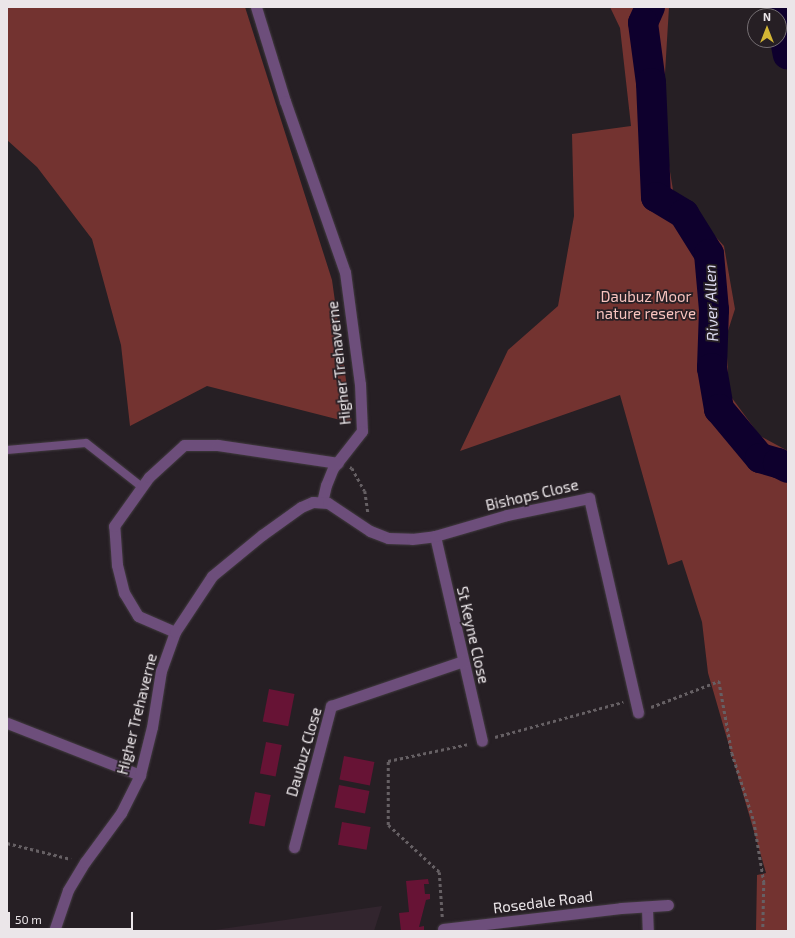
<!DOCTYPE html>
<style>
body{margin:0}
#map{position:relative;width:795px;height:938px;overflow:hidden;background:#261f24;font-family:"Exo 2",sans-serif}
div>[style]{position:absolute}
.built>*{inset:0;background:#32252e}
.green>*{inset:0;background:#733330}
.river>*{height:30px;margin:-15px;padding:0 15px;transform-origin:15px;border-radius:15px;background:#0e002d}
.building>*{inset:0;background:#671335;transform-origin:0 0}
.path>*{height:2.5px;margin-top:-1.25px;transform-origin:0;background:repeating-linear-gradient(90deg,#666064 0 3px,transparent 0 6px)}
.roads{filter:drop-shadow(0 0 1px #423b40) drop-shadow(0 0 1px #423b40)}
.service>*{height:8px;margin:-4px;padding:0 4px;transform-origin:4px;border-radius:4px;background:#6d4e7b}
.minor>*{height:11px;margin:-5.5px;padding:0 5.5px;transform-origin:5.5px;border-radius:5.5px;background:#6d4e7b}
span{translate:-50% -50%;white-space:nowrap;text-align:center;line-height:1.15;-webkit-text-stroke:3.5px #261f24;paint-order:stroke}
.park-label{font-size:15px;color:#f8c4bf}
.street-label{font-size:15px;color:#ebe6e9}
.water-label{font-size:16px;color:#dbd9ef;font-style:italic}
.frame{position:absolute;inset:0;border:8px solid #ebe6e9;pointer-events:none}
.north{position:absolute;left:747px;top:8px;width:40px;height:40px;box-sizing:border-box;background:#261f24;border:1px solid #756f73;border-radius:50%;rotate:0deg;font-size:11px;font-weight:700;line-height:16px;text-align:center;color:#ebe6e9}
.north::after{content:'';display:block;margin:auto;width:14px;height:18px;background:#d3b635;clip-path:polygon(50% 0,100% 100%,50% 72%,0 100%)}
.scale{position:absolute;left:8px;top:912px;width:125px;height:18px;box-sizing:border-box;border:2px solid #ebe6e9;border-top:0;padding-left:5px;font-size:12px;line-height:14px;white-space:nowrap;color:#ebe6e9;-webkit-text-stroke:3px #261f24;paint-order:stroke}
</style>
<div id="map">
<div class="built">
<i style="clip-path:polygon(382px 906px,374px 931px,208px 931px)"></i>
</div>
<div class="green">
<i style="clip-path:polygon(7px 7px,245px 7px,332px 280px,352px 423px,207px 386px,130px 426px,121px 345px,92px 239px,37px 167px,7px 140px)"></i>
<i style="clip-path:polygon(610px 7px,669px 7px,662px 123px,673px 190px,724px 246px,735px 309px,726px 337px,729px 394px,760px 436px,788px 451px,788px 931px,756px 931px,757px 875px,766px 873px,708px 673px,702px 622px,682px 560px,668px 565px,620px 395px,460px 451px,508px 350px,558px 306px,574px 216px,572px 134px,631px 126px,620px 28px)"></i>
</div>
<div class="river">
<i style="left:650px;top:7px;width:17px;rotate:114deg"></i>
<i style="left:643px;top:23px;width:61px;rotate:82.4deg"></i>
<i style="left:651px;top:83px;width:114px;rotate:87.5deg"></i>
<i style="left:656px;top:197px;width:33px;rotate:31deg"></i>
<i style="left:684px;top:214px;width:47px;rotate:58deg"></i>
<i style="left:709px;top:254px;width:56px;rotate:84.9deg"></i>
<i style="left:714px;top:310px;width:58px;rotate:92deg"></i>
<i style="left:712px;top:368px;width:42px;rotate:80.3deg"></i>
<i style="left:719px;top:409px;width:64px;rotate:50.1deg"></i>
<i style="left:760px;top:458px;width:19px;rotate:16deg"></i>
<i style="left:778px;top:463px;width:11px;rotate:27deg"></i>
<i style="left:781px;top:7px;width:23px;rotate:85deg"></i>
<i style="left:783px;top:30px;width:25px;rotate:79deg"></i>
</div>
<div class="building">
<i style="left:269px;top:689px;width:26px;height:33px;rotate:11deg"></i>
<i style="left:266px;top:742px;width:16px;height:32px;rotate:11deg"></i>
<i style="left:344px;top:756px;width:31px;height:24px;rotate:11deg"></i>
<i style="left:339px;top:785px;width:31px;height:23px;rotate:11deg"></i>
<i style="left:255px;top:792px;width:16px;height:32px;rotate:11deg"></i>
<i style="left:342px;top:822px;width:29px;height:23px;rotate:10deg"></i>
<i style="clip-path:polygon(428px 879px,429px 884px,424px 884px,425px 894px,430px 894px,430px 899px,426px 900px,419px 927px,424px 926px,424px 931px,401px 931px,399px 913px,409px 912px,406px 881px)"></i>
</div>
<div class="path">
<i style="left:350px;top:467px;width:2px;rotate:27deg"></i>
<i style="left:352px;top:468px;width:26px;rotate:61deg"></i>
<i style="left:365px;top:491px;width:22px;rotate:82deg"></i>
<i style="left:651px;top:707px;width:73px;rotate:-20.9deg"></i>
<i style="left:719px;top:681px;width:73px;rotate:79.8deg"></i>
<i style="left:732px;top:753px;width:71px;rotate:72.1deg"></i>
<i style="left:754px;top:821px;width:62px;rotate:80.7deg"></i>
<i style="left:764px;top:882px;width:49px;rotate:91.2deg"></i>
<i style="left:495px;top:737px;width:133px;rotate:-15.3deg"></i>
<i style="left:7px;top:843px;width:66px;rotate:14deg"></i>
<i style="left:442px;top:917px;width:45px;rotate:-93.8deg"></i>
<i style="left:439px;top:872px;width:69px;rotate:-137.3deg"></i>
<i style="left:388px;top:825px;width:64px;rotate:-90deg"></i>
<i style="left:388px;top:761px;width:83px;rotate:-11.9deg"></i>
</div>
<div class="roads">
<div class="service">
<i style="left:7px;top:450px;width:79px;rotate:-5.1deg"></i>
<i style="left:86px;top:443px;width:71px;rotate:38.2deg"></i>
</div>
<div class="minor">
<i style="left:256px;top:7px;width:98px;rotate:72.9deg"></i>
<i style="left:285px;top:101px;width:181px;rotate:70.7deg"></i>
<i style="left:345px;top:272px;width:113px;rotate:82.4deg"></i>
<i style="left:360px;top:384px;width:47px;rotate:87.6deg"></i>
<i style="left:362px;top:431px;width:47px;rotate:128.1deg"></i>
<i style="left:333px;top:468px;width:18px;rotate:112deg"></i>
<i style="left:326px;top:485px;width:17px;rotate:103deg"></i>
<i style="left:435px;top:536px;width:210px;rotate:77.1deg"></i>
<i style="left:175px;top:632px;width:40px;rotate:-156.6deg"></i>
<i style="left:138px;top:616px;width:27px;rotate:-121deg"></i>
<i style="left:124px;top:593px;width:29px;rotate:-104deg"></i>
<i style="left:117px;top:565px;width:39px;rotate:-94deg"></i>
<i style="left:114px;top:526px;width:60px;rotate:-54.5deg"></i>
<i style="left:149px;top:477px;width:47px;rotate:-42.4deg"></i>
<i style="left:184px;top:445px;width:34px"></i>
<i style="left:218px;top:445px;width:121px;rotate:8.5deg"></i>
<i style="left:7px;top:723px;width:143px;rotate:21.4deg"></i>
<i style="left:294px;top:847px;width:146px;rotate:-75.3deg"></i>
<i style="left:331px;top:706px;width:139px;rotate:-18.8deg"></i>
<i style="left:647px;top:908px;width:23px;rotate:88deg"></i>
<i style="left:443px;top:929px;width:179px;rotate:-6.7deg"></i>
<i style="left:621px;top:908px;width:47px;rotate:-3.7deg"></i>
<i style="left:54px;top:931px;width:43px;rotate:-71.1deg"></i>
<i style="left:68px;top:890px;width:33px;rotate:-59deg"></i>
<i style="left:85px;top:862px;width:61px;rotate:-53.7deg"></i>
<i style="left:121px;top:813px;width:42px;rotate:-63.4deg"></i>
<i style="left:140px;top:775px;width:49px;rotate:-76deg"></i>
<i style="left:152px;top:727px;width:57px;rotate:-80.9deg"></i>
<i style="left:161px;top:671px;width:41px;rotate:-70.3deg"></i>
<i style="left:175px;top:632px;width:67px;rotate:-56.5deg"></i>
<i style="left:212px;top:576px;width:65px;rotate:-39.4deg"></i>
<i style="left:262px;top:535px;width:48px;rotate:-35.7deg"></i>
<i style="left:301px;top:507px;width:13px;rotate:-23deg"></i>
<i style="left:313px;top:502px;width:15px;rotate:4deg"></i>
<i style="left:328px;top:503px;width:50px;rotate:33.7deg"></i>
<i style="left:370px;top:531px;width:19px;rotate:21deg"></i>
<i style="left:388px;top:538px;width:24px;rotate:2deg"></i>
<i style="left:412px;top:539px;width:23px;rotate:-7deg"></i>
<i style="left:435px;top:536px;width:75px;rotate:-16.3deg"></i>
<i style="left:507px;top:515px;width:84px;rotate:-11.7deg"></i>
<i style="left:589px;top:498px;width:220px;rotate:77.1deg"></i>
</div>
</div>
<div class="park-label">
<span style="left:646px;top:305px">Daubuz Moor<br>nature reserve</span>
</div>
<div class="street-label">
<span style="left:339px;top:363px;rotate:-96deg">Higher Trehaverne</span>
<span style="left:532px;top:495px;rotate:-13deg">Bishops Close</span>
<span style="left:473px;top:635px;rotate:77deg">St Keyne Close</span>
<span style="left:137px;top:714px;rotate:-76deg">Higher Trehaverne</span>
<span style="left:304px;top:752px;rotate:-74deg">Daubuz Close</span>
<span style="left:543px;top:902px;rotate:-7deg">Rosedale Road</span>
</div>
<div class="water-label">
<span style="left:711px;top:303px;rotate:-92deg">River Allen</span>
</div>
<div class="frame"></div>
<div class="north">N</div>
<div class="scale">50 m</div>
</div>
